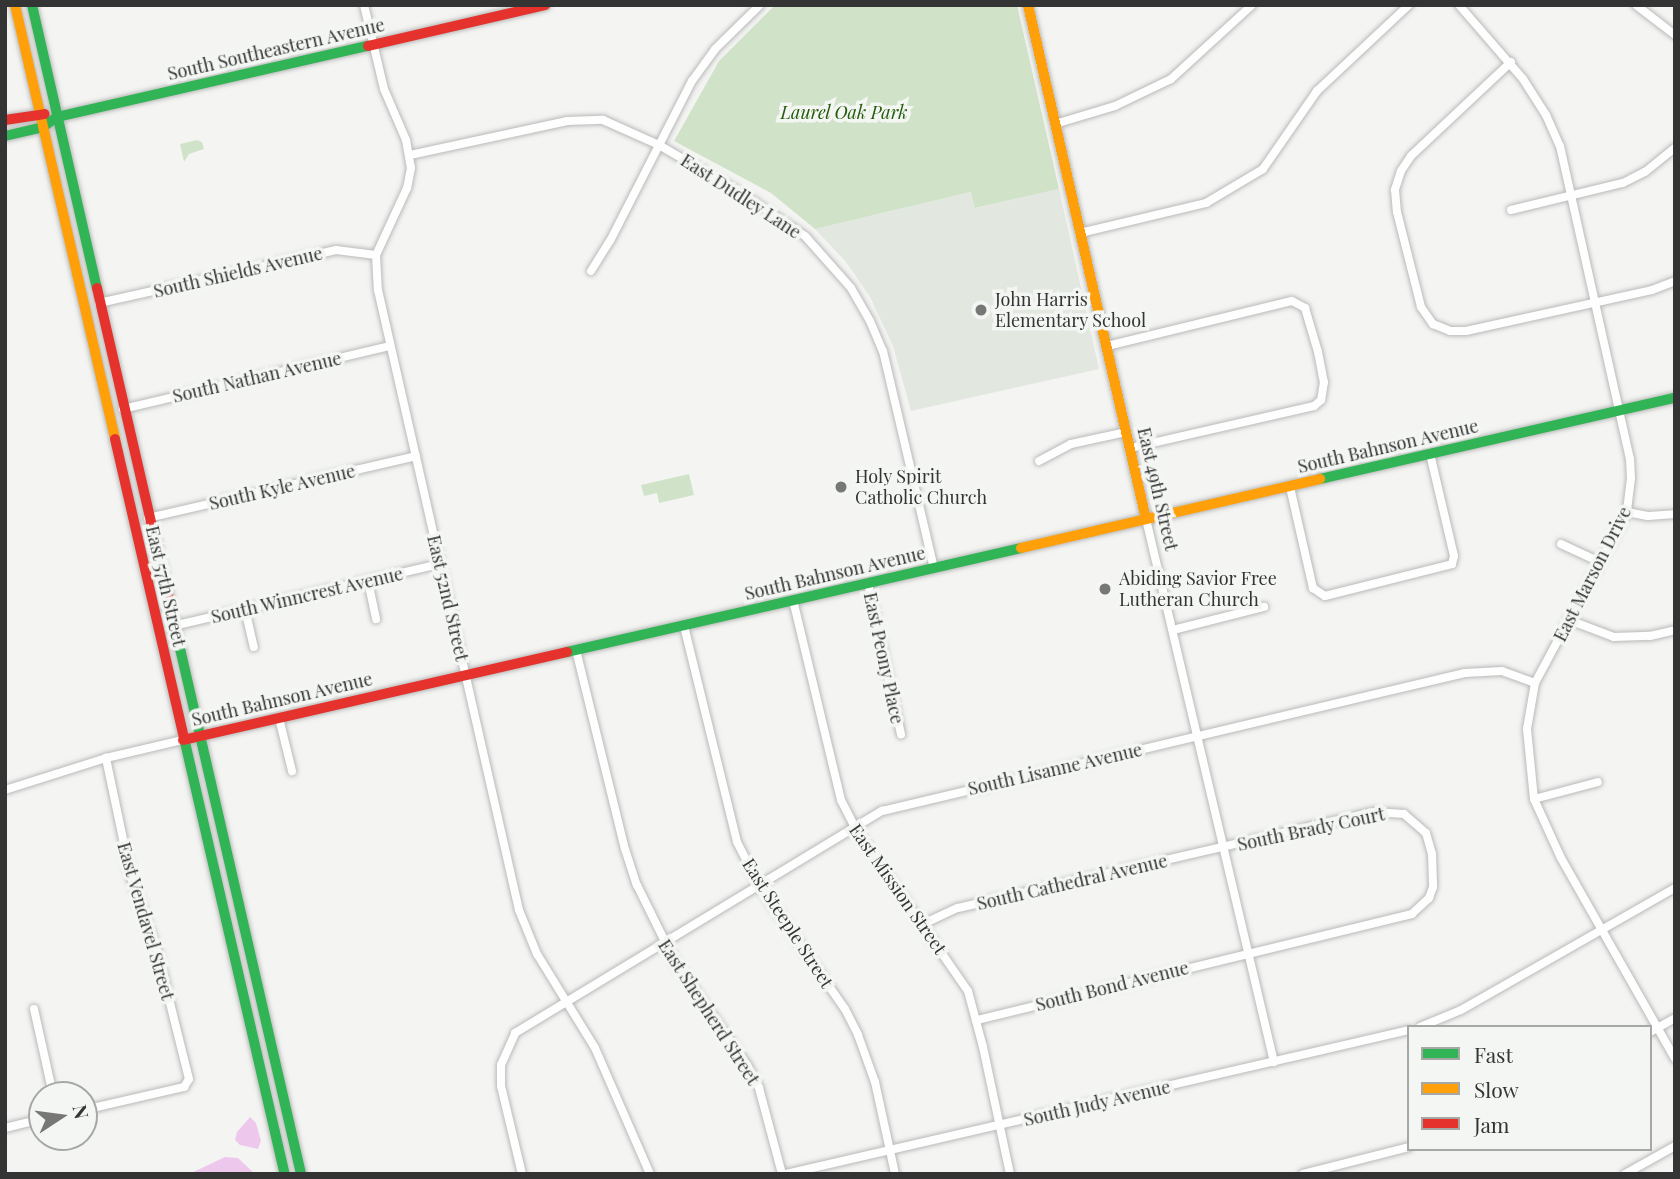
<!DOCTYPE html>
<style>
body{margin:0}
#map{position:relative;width:1680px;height:1179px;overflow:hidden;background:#f4f5f3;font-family:"Playfair Display",serif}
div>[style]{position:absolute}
.built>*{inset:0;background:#e2e7e0}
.green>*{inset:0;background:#d0e3c9}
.water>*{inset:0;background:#eec8ec}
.roads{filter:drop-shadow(0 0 2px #b9bab9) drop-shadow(0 0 2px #b9bab9)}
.street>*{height:8px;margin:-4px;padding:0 4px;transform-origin:4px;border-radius:4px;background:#fdfefd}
.fast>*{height:10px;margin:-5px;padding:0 5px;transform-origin:5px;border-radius:5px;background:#30b455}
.slow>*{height:10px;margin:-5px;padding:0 5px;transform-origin:5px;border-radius:5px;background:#ff9f0a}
.jam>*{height:10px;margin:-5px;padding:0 5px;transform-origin:5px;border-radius:5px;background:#e5322d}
.dots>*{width:19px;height:19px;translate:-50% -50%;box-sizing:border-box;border:4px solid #f3f6f2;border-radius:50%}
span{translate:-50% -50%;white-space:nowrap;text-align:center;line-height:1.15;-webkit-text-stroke:7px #f3f6f2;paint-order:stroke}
.street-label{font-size:18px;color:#333433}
.park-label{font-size:18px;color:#255c0a;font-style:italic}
.poi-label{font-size:18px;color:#333433}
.left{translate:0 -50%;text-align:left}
.frame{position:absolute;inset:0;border:7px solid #333433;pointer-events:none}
.legend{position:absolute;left:1407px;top:1025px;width:245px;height:126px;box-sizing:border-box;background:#f3f6f2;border:2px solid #a6a8a6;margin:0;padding:9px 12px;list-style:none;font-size:21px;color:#333433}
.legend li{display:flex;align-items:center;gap:14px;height:35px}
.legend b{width:35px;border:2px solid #a6a8a6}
.north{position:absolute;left:28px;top:1081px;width:70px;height:70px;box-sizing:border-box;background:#f3f6f2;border:2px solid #a6a8a6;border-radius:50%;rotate:77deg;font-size:19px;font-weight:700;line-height:28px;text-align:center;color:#333433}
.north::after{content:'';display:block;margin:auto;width:24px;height:32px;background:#777876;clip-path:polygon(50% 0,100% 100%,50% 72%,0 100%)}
</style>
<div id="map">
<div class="built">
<i style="clip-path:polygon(1059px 189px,1099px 369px,911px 411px,893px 346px,870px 297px,846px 262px,815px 229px,972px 192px,976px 208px)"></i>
</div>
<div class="green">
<i style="clip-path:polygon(775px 5px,1017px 5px,1059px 189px,975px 208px,971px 192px,815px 229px,771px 193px,674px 141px,719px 61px)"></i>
<i style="clip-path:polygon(197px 140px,202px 142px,204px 149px,189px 154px,184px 162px,180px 144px)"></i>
<i style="clip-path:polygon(689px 474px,694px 495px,659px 503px,657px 493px,644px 496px,641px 485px)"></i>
</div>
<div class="water">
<i style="clip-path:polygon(250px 1117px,256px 1123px,261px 1141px,258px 1149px,240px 1145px,235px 1140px,237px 1132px)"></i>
<i style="clip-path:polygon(225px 1157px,238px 1158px,255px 1174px,189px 1174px)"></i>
</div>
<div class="roads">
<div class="street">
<i style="left:364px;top:5px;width:86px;rotate:76.6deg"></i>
<i style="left:384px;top:89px;width:56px;rotate:66.7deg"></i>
<i style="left:406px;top:140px;width:28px;rotate:80deg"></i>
<i style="left:411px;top:168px;width:20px;rotate:101deg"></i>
<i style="left:407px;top:188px;width:74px;rotate:114.8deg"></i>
<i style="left:376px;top:255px;width:35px;rotate:87deg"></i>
<i style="left:378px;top:290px;width:636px;rotate:77.19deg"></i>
<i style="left:519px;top:910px;width:48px;rotate:67.8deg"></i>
<i style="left:537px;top:954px;width:110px;rotate:58.3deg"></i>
<i style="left:595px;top:1048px;width:137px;rotate:66.4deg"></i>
<i style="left:1459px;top:5px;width:98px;rotate:49.1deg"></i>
<i style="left:1523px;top:79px;width:43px;rotate:57.4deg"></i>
<i style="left:1546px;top:115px;width:34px;rotate:66deg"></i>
<i style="left:1560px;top:146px;width:321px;rotate:77.4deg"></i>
<i style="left:1630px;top:459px;width:19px;rotate:87deg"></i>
<i style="left:1631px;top:478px;width:34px;rotate:97deg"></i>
<i style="left:1627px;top:512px;width:194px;rotate:118.3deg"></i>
<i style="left:1535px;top:683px;width:47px;rotate:99.9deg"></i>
<i style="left:1527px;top:729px;width:70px;rotate:84.3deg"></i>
<i style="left:1534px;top:799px;width:65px;rotate:65.4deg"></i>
<i style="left:1561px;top:858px;width:231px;rotate:60.4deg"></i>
<i style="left:1636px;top:5px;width:49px;rotate:37.6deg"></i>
<i style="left:1511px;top:62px;width:137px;rotate:136.8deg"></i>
<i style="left:1411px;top:156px;width:18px;rotate:124deg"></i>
<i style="left:1401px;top:171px;width:20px;rotate:108deg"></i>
<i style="left:1395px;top:190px;width:22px;rotate:85deg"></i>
<i style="left:1397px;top:212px;width:98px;rotate:75.8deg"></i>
<i style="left:1421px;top:307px;width:21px;rotate:55deg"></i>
<i style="left:1433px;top:324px;width:18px;rotate:22deg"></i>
<i style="left:1450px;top:331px;width:16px"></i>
<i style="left:1466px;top:331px;width:190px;rotate:-12.4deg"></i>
<i style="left:1652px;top:290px;width:25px;rotate:-21deg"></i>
<i style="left:1055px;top:124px;width:63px;rotate:-16.7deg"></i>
<i style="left:1115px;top:106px;width:62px;rotate:-25.7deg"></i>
<i style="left:1171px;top:79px;width:110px;rotate:-42.4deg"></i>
<i style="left:410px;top:155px;width:161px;rotate:-12.2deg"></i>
<i style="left:567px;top:121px;width:36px;rotate:-2deg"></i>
<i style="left:603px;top:120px;width:61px;rotate:24.1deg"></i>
<i style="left:659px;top:145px;width:95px;rotate:30.3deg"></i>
<i style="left:741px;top:193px;width:77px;rotate:33.9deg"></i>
<i style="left:805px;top:236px;width:69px;rotate:48.5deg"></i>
<i style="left:851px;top:288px;width:38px;rotate:60deg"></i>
<i style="left:870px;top:321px;width:33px;rotate:67deg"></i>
<i style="left:883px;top:351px;width:223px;rotate:76.8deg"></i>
<i style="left:1511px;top:210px;width:115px;rotate:-13.6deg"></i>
<i style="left:1623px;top:183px;width:25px;rotate:-27deg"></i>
<i style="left:1645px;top:172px;width:38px;rotate:-39deg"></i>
<i style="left:1080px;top:233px;width:130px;rotate:-13.4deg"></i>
<i style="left:1206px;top:203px;width:66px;rotate:-30.8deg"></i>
<i style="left:1263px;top:169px;width:95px;rotate:-55.3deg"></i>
<i style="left:1317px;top:91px;width:126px;rotate:-43.1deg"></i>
<i style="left:591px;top:271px;width:36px;rotate:-58deg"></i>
<i style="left:610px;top:241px;width:180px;rotate:-62.9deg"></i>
<i style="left:692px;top:81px;width:39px;rotate:-54deg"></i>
<i style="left:715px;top:49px;width:63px;rotate:-44.4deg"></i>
<i style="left:99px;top:303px;width:243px;rotate:-12.6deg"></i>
<i style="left:336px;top:250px;width:40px;rotate:7.1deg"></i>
<i style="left:1107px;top:346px;width:190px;rotate:-13.7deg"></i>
<i style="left:1292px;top:301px;width:15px;rotate:28deg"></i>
<i style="left:1305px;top:308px;width:46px;rotate:73.5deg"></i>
<i style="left:1318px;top:352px;width:31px;rotate:79deg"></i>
<i style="left:1324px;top:382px;width:18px;rotate:99deg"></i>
<i style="left:1321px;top:400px;width:9px;rotate:139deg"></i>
<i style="left:1314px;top:406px;width:189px;rotate:167.1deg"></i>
<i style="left:123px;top:409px;width:274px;rotate:-13.3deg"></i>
<i style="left:1039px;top:461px;width:36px;rotate:-28deg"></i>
<i style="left:1071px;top:444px;width:56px;rotate:-12.3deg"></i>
<i style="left:1290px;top:487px;width:104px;rotate:77.2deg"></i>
<i style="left:1313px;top:588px;width:14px;rotate:34deg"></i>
<i style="left:1325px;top:596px;width:131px;rotate:-14.1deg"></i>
<i style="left:1452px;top:564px;width:8px;rotate:-76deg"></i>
<i style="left:1454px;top:556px;width:105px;rotate:-103.2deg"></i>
<i style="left:1627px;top:512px;width:21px;rotate:11deg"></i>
<i style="left:1648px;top:516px;width:27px;rotate:-4deg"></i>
<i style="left:148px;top:518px;width:275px;rotate:-13deg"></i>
<i style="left:1146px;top:519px;width:558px;rotate:76.74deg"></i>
<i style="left:1561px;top:544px;width:43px;rotate:24.8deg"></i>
<i style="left:368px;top:581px;width:39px;rotate:78deg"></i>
<i style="left:868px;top:583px;width:155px;rotate:77.7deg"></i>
<i style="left:793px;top:600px;width:206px;rotate:76.5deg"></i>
<i style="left:841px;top:800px;width:31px;rotate:63deg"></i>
<i style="left:855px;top:828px;width:198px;rotate:55.3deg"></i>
<i style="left:968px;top:991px;width:58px;rotate:75deg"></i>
<i style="left:983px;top:1047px;width:130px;rotate:78deg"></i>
<i style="left:245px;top:609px;width:39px;rotate:77deg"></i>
<i style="left:1569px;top:620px;width:48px;rotate:20.7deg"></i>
<i style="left:1614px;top:637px;width:36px;rotate:-2deg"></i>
<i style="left:1650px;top:636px;width:26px;rotate:-13deg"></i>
<i style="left:173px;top:626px;width:274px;rotate:-13.1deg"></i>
<i style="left:684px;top:626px;width:222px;rotate:76.2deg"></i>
<i style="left:737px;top:842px;width:48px;rotate:62.9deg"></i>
<i style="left:759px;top:885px;width:151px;rotate:55.3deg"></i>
<i style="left:845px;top:1009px;width:29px;rotate:63deg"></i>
<i style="left:858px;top:1035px;width:50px;rotate:70.1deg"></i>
<i style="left:875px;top:1082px;width:94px;rotate:77.7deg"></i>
<i style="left:1173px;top:630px;width:94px;rotate:-14.2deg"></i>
<i style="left:576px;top:650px;width:205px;rotate:76.2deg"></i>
<i style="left:625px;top:849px;width:38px;rotate:72deg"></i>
<i style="left:637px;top:885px;width:84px;rotate:63.7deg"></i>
<i style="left:674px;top:960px;width:128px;rotate:55.2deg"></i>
<i style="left:747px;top:1065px;width:26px;rotate:62deg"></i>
<i style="left:759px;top:1088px;width:89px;rotate:75deg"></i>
<i style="left:279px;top:718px;width:55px;rotate:76.2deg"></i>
<i style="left:5px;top:790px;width:106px;rotate:-17.6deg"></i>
<i style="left:106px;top:758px;width:79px;rotate:-13.2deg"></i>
<i style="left:1534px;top:799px;width:66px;rotate:-14.9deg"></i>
<i style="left:923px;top:924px;width:38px;rotate:-25deg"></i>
<i style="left:958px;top:908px;width:428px;rotate:-13deg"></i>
<i style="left:1375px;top:812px;width:29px;rotate:4deg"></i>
<i style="left:1404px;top:814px;width:29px;rotate:41deg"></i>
<i style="left:1426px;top:833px;width:22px;rotate:74deg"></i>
<i style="left:1432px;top:854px;width:33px;rotate:88deg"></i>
<i style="left:1433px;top:887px;width:12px;rotate:110deg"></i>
<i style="left:1429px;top:898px;width:23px;rotate:137deg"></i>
<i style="left:1412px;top:914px;width:449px;rotate:166.3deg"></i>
<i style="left:34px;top:1009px;width:88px;rotate:77.5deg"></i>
<i style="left:1420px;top:1027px;width:44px;rotate:-22.5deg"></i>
<i style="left:1461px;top:1010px;width:246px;rotate:-29.7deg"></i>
<i style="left:1650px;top:1032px;width:29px;rotate:-29deg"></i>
<i style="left:84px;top:1110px;width:103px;rotate:-13deg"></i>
<i style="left:184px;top:1087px;width:9px;rotate:-58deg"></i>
<i style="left:189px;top:1079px;width:132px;rotate:-104deg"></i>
<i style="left:157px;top:951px;width:78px;rotate:-109.4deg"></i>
<i style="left:131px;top:877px;width:122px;rotate:-101.9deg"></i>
<i style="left:5px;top:1128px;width:38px;rotate:-14deg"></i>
<i style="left:522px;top:1174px;width:90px;rotate:-103.4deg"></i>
<i style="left:501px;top:1086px;width:21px;rotate:-90deg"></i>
<i style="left:501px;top:1065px;width:35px;rotate:-66deg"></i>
<i style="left:515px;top:1033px;width:429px;rotate:-31.2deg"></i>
<i style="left:882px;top:811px;width:599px;rotate:-13.32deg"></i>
<i style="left:1465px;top:673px;width:37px;rotate:-3deg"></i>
<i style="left:1502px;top:671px;width:35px;rotate:20deg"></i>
<i style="left:786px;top:1174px;width:639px;rotate:-13.01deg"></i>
<i style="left:1303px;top:1174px;width:109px;rotate:-14.3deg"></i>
<i style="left:1625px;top:1174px;width:57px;rotate:-29.2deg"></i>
</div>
<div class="fast">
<i style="left:32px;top:5px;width:290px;rotate:77.1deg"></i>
<i style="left:5px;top:136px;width:39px;rotate:-13deg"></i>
<i style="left:43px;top:127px;width:17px;rotate:-36deg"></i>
<i style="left:57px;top:117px;width:319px;rotate:-12.9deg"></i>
<i style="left:1320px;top:479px;width:364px;rotate:-12.9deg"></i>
<i style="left:170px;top:605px;width:584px;rotate:77.03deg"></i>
<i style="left:567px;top:652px;width:466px;rotate:-12.9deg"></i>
<i style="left:184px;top:738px;width:448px;rotate:77deg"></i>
</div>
<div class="slow">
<i style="left:15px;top:5px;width:445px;rotate:77deg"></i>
<i style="left:1028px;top:5px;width:527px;rotate:77.07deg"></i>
<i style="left:1021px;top:548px;width:307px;rotate:-13deg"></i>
</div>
<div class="jam">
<i style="left:368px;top:46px;width:182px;rotate:-13deg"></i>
<i style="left:5px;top:120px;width:40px;rotate:-8.5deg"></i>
<i style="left:97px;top:288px;width:325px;rotate:77deg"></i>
<i style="left:115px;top:439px;width:307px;rotate:77deg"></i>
<i style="left:183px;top:740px;width:394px;rotate:-12.9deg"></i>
</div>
</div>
<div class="dots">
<i style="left:981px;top:310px;background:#777876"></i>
<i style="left:841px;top:487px;background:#777876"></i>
<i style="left:1105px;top:589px;background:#777876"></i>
</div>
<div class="street-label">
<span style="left:276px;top:49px;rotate:-13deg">South Southeastern Avenue</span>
<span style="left:741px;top:196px;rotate:33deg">East Dudley Lane</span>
<span style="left:238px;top:272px;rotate:-13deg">South Shields Avenue</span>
<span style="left:257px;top:377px;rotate:-13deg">South Nathan Avenue</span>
<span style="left:1388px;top:446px;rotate:-13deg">South Bahnson Avenue</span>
<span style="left:282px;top:487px;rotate:-13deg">South Kyle Avenue</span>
<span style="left:1158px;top:489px;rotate:77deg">East 49th Street</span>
<span style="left:835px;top:573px;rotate:-13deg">South Bahnson Avenue</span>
<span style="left:1592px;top:574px;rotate:-63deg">East Marson Drive</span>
<span style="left:166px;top:586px;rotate:77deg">East 57th Street</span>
<span style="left:307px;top:595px;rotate:-13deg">South Winncrest Avenue</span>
<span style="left:448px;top:598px;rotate:77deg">East 52nd Street</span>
<span style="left:884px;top:658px;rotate:78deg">East Peony Place</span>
<span style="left:282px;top:699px;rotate:-13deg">South Bahnson Avenue</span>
<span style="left:1055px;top:769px;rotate:-13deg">South Lisanne Avenue</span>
<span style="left:1311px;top:829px;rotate:-12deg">South Brady Court</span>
<span style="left:1072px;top:882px;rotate:-13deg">South Cathedral Avenue</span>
<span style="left:898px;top:889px;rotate:55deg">East Mission Street</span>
<span style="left:146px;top:921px;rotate:74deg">East Vendavel Street</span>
<span style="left:788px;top:923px;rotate:57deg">East Steeple Street</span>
<span style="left:1112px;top:986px;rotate:-14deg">South Bond Avenue</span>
<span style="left:709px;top:1012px;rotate:57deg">East Shepherd Street</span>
<span style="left:1097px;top:1103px;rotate:-13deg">South Judy Avenue</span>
</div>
<div class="park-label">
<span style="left:844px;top:112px">Laurel Oak Park</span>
</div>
<div class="poi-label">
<span class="left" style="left:995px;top:310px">John Harris<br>Elementary School</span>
<span class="left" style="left:855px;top:487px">Holy Spirit<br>Catholic Church</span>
<span class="left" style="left:1119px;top:589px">Abiding Savior Free<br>Lutheran Church</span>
</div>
<div class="frame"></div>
<ul class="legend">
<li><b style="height:9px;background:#30b455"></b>Fast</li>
<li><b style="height:9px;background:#ff9f0a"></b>Slow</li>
<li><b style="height:9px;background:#e5322d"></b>Jam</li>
</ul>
<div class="north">N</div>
</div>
